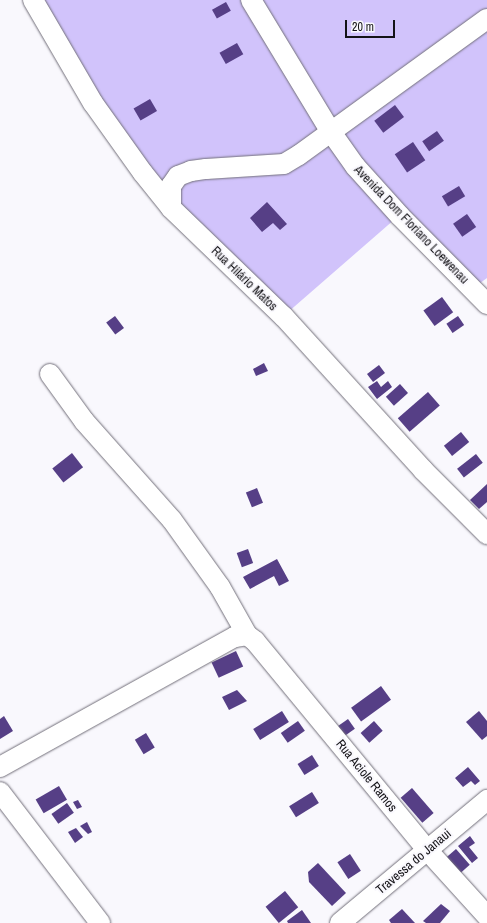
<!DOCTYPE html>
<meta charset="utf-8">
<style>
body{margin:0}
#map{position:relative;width:487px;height:923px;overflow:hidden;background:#f9f8fd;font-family:"Archivo Narrow",sans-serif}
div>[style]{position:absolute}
.green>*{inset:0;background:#d1c3fb}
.building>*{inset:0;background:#563f86;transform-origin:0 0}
.roads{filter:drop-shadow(0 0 1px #726f7a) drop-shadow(0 0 1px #726f7a)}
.minor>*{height:20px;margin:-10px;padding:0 10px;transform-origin:10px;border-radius:10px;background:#fff}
span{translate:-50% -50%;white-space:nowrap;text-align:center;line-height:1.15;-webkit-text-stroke:4px #f9f8fd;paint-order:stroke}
.street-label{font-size:13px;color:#141317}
.scale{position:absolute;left:345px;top:20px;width:50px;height:18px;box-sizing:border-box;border:2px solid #141317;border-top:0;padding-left:5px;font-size:12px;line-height:14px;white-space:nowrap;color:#141317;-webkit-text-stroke:3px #f9f8fd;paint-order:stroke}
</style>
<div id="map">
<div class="green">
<i style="clip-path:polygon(25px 0,487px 0,487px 278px,476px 286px,395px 219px,287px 313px,166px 216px)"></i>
</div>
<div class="building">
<i style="left:226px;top:2px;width:10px;height:16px;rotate:61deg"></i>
<i style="left:237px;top:43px;width:13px;height:20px;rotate:61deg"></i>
<i style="left:150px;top:99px;width:14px;height:19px;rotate:60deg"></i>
<i style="left:395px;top:105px;width:15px;height:26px;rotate:53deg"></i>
<i style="left:437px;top:131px;width:12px;height:18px;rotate:55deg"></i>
<i style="left:413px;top:142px;width:22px;height:22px;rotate:56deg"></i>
<i style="left:459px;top:186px;width:12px;height:20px;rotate:59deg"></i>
<i style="clip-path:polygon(267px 202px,287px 224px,280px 230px,273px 223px,262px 232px,250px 218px)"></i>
<i style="left:467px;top:214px;width:16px;height:17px;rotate:55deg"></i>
<i style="left:442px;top:297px;width:19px;height:23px;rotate:54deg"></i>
<i style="left:115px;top:316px;width:15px;height:11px;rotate:53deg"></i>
<i style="left:458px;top:316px;width:11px;height:14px;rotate:56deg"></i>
<i style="clip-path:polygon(264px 363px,268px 371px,256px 376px,253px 369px)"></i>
<i style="left:379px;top:365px;width:10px;height:15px;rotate:53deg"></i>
<i style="clip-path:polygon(377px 381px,381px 387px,388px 381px,392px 387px,377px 399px,368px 387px)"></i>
<i style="left:400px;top:384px;width:12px;height:19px;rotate:48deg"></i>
<i style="left:428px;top:392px;width:18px;height:40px;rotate:49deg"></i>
<i style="left:461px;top:432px;width:13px;height:22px;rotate:51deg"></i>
<i style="left:72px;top:453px;width:18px;height:25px;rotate:52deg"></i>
<i style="left:476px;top:454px;width:11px;height:24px;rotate:52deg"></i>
<i style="clip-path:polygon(487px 484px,487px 502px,479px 509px,470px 500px)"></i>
<i style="left:257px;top:488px;width:16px;height:12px;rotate:68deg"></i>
<i style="left:248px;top:549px;width:15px;height:12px;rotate:70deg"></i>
<i style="clip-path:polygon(277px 559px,289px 581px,279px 586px,274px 576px,250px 589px,243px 577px)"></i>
<i style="left:236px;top:651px;width:17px;height:27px;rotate:65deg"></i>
<i style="left:381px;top:686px;width:17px;height:37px;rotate:54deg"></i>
<i style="clip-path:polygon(237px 690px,247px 701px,229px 710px,222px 697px)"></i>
<i style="left:282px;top:711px;width:13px;height:34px;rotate:58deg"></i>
<i style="clip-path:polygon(479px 711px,487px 721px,487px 736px,482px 740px,466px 722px)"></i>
<i style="clip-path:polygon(4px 716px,13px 731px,0 739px,0 719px)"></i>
<i style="left:348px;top:719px;width:12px;height:13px;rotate:55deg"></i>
<i style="left:298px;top:721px;width:12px;height:21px;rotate:55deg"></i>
<i style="left:374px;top:721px;width:13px;height:18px;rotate:48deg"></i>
<i style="left:146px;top:733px;width:17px;height:13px;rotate:59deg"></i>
<i style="left:312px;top:755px;width:13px;height:17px;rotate:58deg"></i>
<i style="clip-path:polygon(468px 767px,480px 781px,475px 785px,471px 781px,463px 787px,455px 778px)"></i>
<i style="left:59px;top:786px;width:16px;height:27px;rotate:60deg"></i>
<i style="left:412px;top:788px;width:33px;height:15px;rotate:49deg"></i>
<i style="left:312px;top:792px;width:13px;height:27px;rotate:58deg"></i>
<i style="clip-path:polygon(78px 800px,82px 807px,77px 809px,73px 802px)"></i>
<i style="left:67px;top:803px;width:12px;height:19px;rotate:55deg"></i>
<i style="clip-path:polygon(87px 822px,92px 832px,88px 834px,80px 826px)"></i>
<i style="clip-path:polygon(76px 828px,83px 837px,75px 843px,68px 832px)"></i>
<i style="clip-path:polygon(470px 836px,475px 843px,469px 847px,478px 858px,472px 863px,458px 846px)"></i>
<i style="left:456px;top:849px;width:21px;height:13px;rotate:49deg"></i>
<i style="left:350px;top:854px;width:20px;height:15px;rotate:57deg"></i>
<i style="clip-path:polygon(318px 863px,346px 893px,332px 906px,309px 882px,308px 872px)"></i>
<i style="left:285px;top:891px;width:21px;height:25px;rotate:51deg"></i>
<i style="clip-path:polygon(441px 904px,450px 911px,440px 923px,426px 923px,423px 921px)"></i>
<i style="clip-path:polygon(402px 909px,415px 923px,391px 923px,389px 920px)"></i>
<i style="clip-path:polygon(302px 910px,311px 923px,288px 923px,287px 921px)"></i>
</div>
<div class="roads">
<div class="minor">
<i style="left:33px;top:0;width:119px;rotate:59.8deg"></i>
<i style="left:93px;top:103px;width:86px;rotate:54.5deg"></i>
<i style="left:143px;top:173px;width:45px;rotate:51.3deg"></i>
<i style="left:171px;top:208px;width:157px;rotate:44deg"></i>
<i style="left:284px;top:317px;width:207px;rotate:47.7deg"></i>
<i style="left:423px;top:470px;width:91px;rotate:45deg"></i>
<i style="left:251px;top:0;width:154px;rotate:58.8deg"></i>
<i style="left:331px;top:132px;width:42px;rotate:54.8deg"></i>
<i style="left:355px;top:166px;width:67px;rotate:48deg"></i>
<i style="left:400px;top:216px;width:124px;rotate:45.3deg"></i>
<i style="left:171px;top:208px;width:22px;rotate:-90deg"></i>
<i style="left:171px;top:186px;width:12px;rotate:-55deg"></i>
<i style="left:178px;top:176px;width:14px;rotate:-21deg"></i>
<i style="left:191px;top:171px;width:15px;rotate:-8deg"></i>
<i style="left:206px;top:169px;width:78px;rotate:-3.7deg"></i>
<i style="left:284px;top:164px;width:17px;rotate:-31deg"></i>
<i style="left:299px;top:155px;width:232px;rotate:-35.9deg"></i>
<i style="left:50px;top:374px;width:58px;rotate:54.1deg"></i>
<i style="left:84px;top:421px;width:132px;rotate:48.4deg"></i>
<i style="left:172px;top:520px;width:82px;rotate:54.4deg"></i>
<i style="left:220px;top:587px;width:55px;rotate:60.6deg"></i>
<i style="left:247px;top:635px;width:10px;rotate:37deg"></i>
<i style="left:255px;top:641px;width:272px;rotate:50.5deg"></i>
<i style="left:428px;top:851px;width:88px;rotate:47.8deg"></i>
<i style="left:0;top:767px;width:269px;rotate:-29deg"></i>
<i style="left:235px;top:637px;width:12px;rotate:-9deg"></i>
<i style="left:0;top:792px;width:165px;rotate:52.6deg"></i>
<i style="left:340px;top:923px;width:192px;rotate:-39.9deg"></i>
</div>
</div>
<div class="street-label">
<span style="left:411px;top:225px;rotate:46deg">Avenida Dom Floriano Loewenau</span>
<span style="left:244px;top:279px;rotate:44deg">Rua Hilário Matos</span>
<span style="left:366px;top:776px;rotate:51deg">Rua Aciole Ramos</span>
<span style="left:414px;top:862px;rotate:-40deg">Travessa do Janaui</span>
</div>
<div class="scale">20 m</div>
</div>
